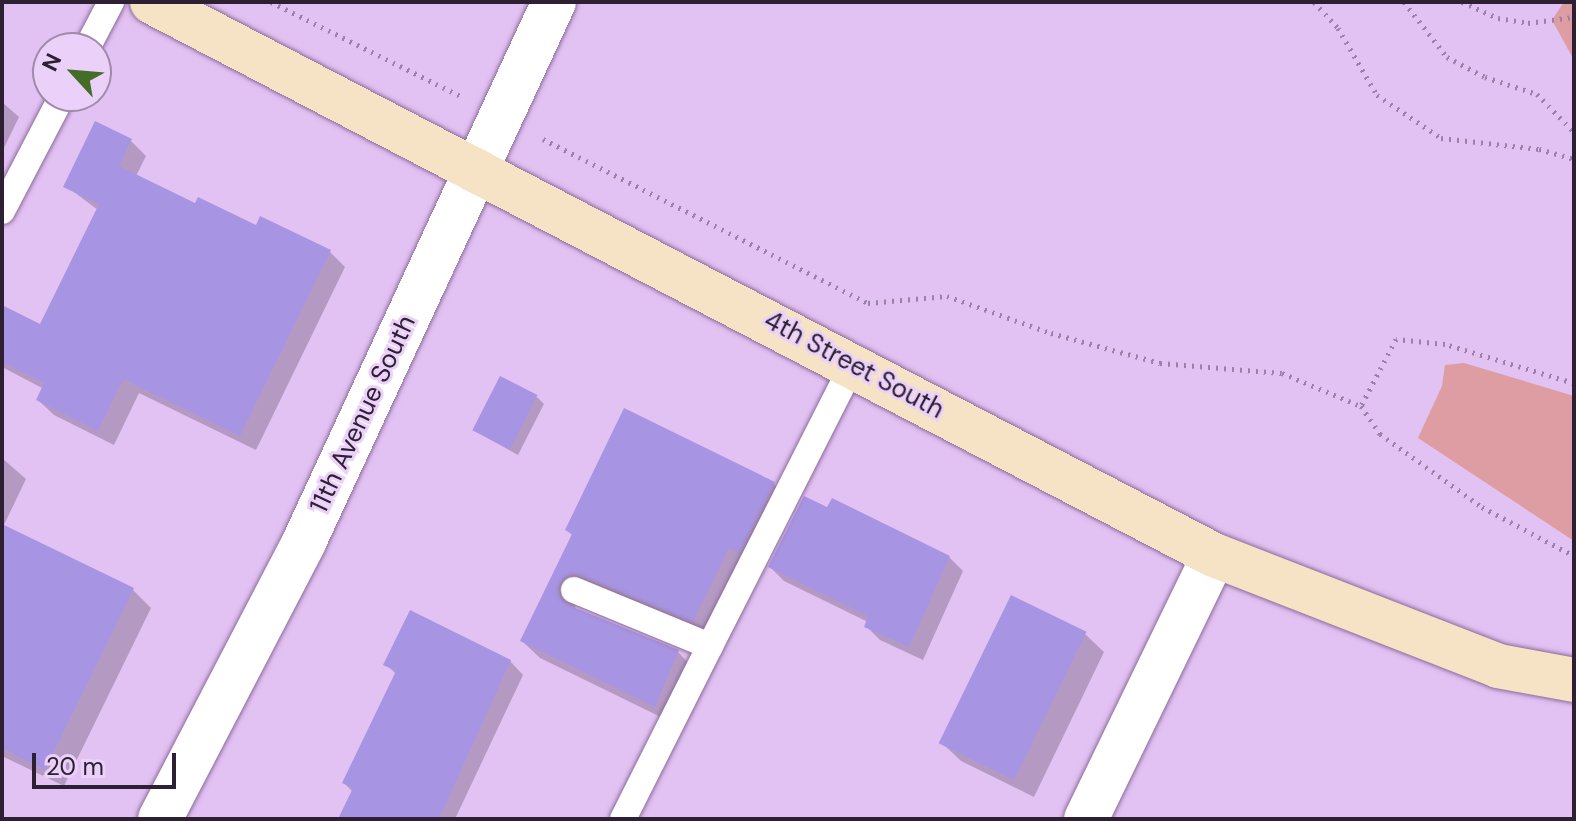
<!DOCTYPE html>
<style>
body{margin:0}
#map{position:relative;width:1576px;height:821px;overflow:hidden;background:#e2c1f3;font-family:"DM Sans",sans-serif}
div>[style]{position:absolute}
.green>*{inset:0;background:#dd9da2}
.shadow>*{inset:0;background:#0003}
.building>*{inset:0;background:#a795e3;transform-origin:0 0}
.path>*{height:5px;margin-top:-2.5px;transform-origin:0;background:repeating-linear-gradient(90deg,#9a81a7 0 2px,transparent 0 8px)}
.roads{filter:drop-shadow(0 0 2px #8b6c9a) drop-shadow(0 0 2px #8b6c9a)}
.lane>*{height:26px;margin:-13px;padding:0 13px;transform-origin:13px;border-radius:13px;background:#fff}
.street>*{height:44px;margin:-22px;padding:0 22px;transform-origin:22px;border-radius:22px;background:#fff}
.secondary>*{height:44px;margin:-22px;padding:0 22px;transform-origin:22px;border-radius:22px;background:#f6e3c6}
span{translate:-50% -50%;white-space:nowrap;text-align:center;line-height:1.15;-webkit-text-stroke:6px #ebd1f9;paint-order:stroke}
.street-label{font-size:26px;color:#2d2033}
.frame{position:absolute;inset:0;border:4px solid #2d2033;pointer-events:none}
.north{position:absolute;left:32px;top:32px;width:80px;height:80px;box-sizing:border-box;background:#ebd1f9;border:2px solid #9f8aaa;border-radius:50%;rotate:296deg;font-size:22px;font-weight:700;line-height:32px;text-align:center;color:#2d2033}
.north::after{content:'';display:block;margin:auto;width:28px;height:36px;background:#466d28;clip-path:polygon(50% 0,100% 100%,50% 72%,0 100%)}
.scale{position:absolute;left:32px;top:753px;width:144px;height:36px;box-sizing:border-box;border:4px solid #2d2033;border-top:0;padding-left:10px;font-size:24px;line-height:28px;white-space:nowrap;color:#2d2033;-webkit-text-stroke:6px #ebd1f9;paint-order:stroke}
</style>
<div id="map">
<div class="green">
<i style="clip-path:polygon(1564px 2px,1574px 2px,1574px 60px,1552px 20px)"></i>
<i style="clip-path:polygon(1464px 363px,1574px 396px,1574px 541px,1418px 438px,1442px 386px,1445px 365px)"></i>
</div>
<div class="shadow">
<i style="clip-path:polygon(2px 102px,19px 117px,2px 152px)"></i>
<i style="clip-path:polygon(131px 141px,146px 156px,136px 176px,196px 205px,330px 252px,345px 267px,256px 450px,139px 393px,114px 445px,54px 415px,38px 400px,44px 389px,2px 367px,2px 332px,41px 327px,98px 210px,66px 186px)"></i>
<i style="clip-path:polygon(537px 397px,544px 404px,518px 455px,475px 431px)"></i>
<i style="clip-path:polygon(2px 458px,26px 479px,3px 527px,133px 590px,151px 608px,64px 786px,2px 756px)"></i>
<i style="clip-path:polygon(774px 484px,792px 501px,711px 638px,576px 601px,575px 610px,678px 652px,695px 670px,673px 723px,540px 658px,522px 641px,573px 536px,567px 530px)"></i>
<i style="clip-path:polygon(949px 557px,963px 571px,923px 660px,880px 640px,866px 626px,868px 622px,784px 581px,770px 567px)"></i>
<i style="clip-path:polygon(1012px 598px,1085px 634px,1104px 652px,1034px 797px,961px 761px,942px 743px)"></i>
<i style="clip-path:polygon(510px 661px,523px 675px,455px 819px,340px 819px,353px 792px,344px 783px,397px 675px,386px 664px)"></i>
</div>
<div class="building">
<i style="clip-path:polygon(95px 121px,132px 139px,119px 166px,195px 203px,198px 197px,256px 225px,260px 216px,331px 250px,240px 436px,123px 379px,98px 431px,36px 400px,44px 383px,2px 362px,2px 305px,40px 324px,99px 204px,63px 187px)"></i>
<i style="left:500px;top:376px;width:42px;height:61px;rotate:27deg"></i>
<i style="clip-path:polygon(624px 408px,775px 482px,739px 553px,729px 548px,693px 622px,580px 575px,571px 574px,560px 583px,558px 593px,568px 605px,679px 650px,655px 707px,520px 641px,572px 534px,565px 530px)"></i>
<i style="clip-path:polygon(804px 496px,827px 507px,832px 498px,950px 556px,909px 647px,864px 627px,868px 616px,768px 567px)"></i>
<i style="clip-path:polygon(2px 524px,134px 588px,45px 770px,2px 748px)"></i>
<i style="left:1011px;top:595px;width:84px;height:165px;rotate:26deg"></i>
<i style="clip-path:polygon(410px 610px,511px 660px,439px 819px,338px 819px,353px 788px,342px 783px,396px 671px,383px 665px)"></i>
</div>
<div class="path">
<i style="left:271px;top:2px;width:211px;rotate:26.4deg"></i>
<i style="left:1314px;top:2px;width:35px;rotate:47deg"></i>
<i style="left:1338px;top:28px;width:78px;rotate:59.8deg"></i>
<i style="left:1377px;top:95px;width:77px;rotate:33.9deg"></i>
<i style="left:1441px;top:138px;width:99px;rotate:6.4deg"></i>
<i style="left:1539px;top:149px;width:36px;rotate:16deg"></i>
<i style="left:1404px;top:2px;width:70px;rotate:52deg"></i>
<i style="left:1447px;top:57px;width:43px;rotate:27.8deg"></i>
<i style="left:1485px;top:77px;width:55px;rotate:18.1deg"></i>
<i style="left:1537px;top:94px;width:53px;rotate:45.8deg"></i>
<i style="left:1462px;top:2px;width:39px;rotate:24deg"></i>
<i style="left:1498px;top:18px;width:30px;rotate:9deg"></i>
<i style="left:1528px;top:23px;width:46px;rotate:-7.4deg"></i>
<i style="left:543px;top:139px;width:364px;rotate:26.8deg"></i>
<i style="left:868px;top:303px;width:79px;rotate:-5.1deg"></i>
<i style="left:947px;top:296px;width:110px;rotate:19.6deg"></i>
<i style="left:1051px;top:333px;width:113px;rotate:15.4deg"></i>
<i style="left:1160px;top:363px;width:122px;rotate:4.7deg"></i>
<i style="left:1282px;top:373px;width:86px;rotate:22.7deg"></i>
<i style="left:1574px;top:383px;width:135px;rotate:-163.2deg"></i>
<i style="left:1445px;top:344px;width:49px;rotate:-174.2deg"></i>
<i style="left:1396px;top:339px;width:76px;rotate:117.6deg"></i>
<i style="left:1361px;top:406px;width:34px;rotate:56deg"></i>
<i style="left:1380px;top:434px;width:125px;rotate:35.6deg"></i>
<i style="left:1482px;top:507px;width:104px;rotate:28deg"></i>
</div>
<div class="roads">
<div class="lane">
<i style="left:87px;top:48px;width:52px;rotate:-62.4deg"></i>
<i style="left:2px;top:211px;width:130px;rotate:-62.4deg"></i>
<i style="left:574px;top:590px;width:147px;rotate:22.4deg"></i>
<i style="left:710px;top:646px;width:316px;rotate:-63.1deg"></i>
<i style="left:623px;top:819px;width:194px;rotate:-63.3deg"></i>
</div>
<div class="street">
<i style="left:160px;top:819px;width:312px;rotate:-62.5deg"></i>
<i style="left:304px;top:542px;width:595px;rotate:-65.16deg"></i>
<i style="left:1086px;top:819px;width:293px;rotate:-64.1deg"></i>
</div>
<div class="secondary">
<i style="left:152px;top:2px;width:1197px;rotate:27.51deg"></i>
<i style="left:1214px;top:555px;width:305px;rotate:21.3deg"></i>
<i style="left:1498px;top:666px;width:77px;rotate:10.4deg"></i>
</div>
</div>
<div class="street-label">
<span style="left:854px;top:365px;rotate:28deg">4th Street South</span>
<span style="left:363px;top:414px;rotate:-65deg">11th Avenue South</span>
</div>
<div class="frame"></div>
<div class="north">N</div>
<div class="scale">20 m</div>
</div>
